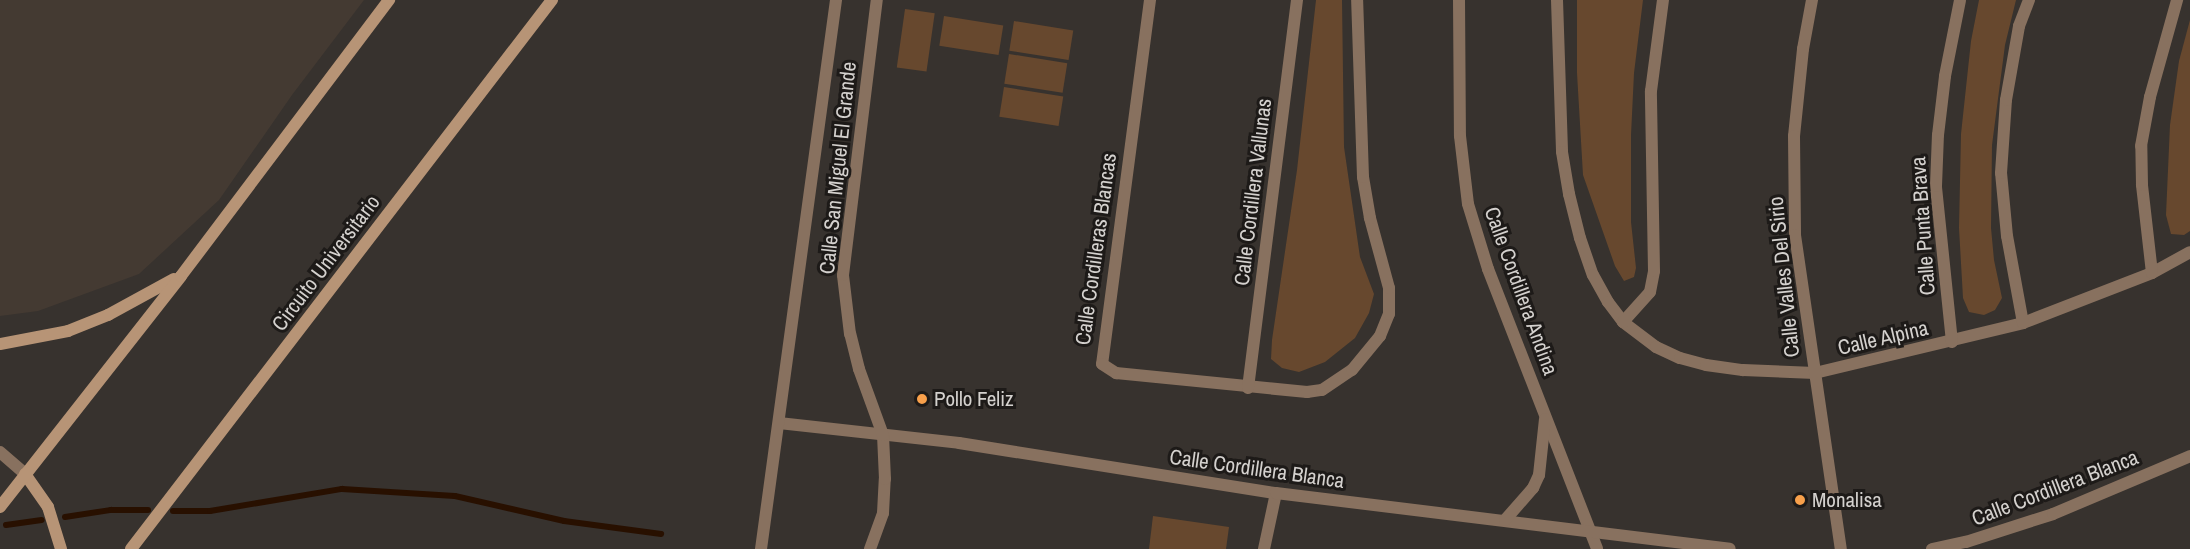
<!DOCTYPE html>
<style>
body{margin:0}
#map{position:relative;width:2190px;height:549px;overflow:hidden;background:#37322e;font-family:"Archivo Narrow",sans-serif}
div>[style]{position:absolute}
.built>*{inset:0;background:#443a32}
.green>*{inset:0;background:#67482e;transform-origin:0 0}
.stream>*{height:6px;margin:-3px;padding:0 3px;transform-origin:3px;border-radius:3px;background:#281000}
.minor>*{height:12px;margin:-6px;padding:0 6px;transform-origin:6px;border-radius:6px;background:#88715f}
.tertiary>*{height:12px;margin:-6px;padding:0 6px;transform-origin:6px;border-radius:6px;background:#88715f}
.secondary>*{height:12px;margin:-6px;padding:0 6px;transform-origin:6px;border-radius:6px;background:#b79476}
.dots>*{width:16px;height:16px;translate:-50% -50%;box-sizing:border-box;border:3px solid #1d1a18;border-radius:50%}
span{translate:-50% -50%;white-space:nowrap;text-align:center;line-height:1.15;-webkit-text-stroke:6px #1d1a18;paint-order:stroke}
.street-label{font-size:21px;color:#d4d1ce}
.poi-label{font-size:21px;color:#d4d1ce}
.left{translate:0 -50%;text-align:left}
</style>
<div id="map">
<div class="built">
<i style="clip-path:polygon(0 0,364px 0,292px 95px,219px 200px,139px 274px,38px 311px,0 316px)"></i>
</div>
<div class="green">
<i style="clip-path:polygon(1316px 0,1342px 0,1344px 147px,1360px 257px,1374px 294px,1369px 313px,1355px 338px,1325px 362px,1299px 372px,1282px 368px,1271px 359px,1272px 340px,1297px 170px)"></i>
<i style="clip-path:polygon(1577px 0,1643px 0,1634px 73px,1631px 135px,1631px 222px,1636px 268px,1634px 277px,1624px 281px,1615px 266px,1583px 175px,1577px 73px)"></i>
<i style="clip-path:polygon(1979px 0,2016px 0,2005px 45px,1992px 145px,1991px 228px,1994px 260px,2002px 298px,1995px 310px,1984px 315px,1969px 312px,1963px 298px,1959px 228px,1961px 134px,1971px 41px)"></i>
<i style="left:905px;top:9px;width:30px;height:59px;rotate:8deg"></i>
<i style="left:944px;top:16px;width:60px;height:30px;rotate:9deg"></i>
<i style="clip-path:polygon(2190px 20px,2190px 231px,2184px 235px,2171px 234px,2166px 215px,2170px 125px,2179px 61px)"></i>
<i style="left:1014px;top:21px;width:60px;height:30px;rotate:9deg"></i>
<i style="left:1009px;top:54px;width:59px;height:30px;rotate:9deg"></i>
<i style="left:1004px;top:87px;width:60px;height:30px;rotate:9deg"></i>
<i style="clip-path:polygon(1153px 516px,1229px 527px,1226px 549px,1149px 549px)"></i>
</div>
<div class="stream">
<i style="left:173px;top:511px;width:37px"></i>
<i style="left:210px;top:511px;width:134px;rotate:-9.5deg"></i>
<i style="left:342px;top:489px;width:113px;rotate:3.5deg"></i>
<i style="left:455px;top:496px;width:112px;rotate:12.9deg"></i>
<i style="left:564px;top:521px;width:98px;rotate:7.6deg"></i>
<i style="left:65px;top:517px;width:47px;rotate:-8.7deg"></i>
<i style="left:111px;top:510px;width:37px"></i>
<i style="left:6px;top:525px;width:36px;rotate:-8deg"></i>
</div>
<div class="minor">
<i style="left:1150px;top:0;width:367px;rotate:97.5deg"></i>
<i style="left:1102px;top:364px;width:17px;rotate:33deg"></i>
<i style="left:1116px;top:373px;width:192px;rotate:5.7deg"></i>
<i style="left:1307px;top:392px;width:15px;rotate:-8deg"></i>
<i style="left:1322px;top:390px;width:36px;rotate:-34deg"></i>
<i style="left:1352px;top:370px;width:44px;rotate:-50.5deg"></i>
<i style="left:1380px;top:336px;width:24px;rotate:-68deg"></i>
<i style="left:1389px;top:314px;width:26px;rotate:-90deg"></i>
<i style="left:1389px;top:288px;width:73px;rotate:-105.2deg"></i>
<i style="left:1370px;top:218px;width:42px;rotate:-99.7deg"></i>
<i style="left:1363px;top:177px;width:177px;rotate:-91.9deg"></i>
<i style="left:1557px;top:0;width:152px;rotate:88.1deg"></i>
<i style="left:1562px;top:152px;width:43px;rotate:80.5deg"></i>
<i style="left:1569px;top:194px;width:45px;rotate:76deg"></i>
<i style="left:1580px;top:238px;width:39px;rotate:71deg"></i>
<i style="left:1593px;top:275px;width:31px;rotate:61deg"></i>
<i style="left:1608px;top:302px;width:25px;rotate:53deg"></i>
<i style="left:1623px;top:322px;width:41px;rotate:37.1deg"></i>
<i style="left:1656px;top:347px;width:26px;rotate:25deg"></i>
<i style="left:1680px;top:358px;width:27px;rotate:15deg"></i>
<i style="left:1706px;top:365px;width:37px;rotate:8deg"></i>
<i style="left:1743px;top:370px;width:72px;rotate:2.4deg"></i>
<i style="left:1815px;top:373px;width:214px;rotate:-13.5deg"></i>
<i style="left:2023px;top:323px;width:138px;rotate:-21.2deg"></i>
<i style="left:2152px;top:273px;width:43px;rotate:-28.9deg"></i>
<i style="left:1812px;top:0;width:50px;rotate:100.4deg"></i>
<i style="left:1803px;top:49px;width:87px;rotate:95.9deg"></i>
<i style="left:1794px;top:136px;width:99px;rotate:89.4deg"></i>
<i style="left:1795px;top:235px;width:317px;rotate:81.7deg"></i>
<i style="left:2152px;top:273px;width:89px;rotate:-96.5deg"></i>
<i style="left:2142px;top:185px;width:39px;rotate:-91deg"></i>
<i style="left:2141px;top:146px;width:50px;rotate:-79.6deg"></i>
<i style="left:2150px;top:97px;width:101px;rotate:-74.4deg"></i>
<i style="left:1623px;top:322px;width:40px;rotate:-48deg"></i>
<i style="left:1650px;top:292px;width:21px;rotate:-79deg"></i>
<i style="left:1654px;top:271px;width:180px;rotate:-91deg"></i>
<i style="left:1651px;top:91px;width:92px;rotate:-82.5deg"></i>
<i style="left:2023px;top:323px;width:88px;rotate:-100.4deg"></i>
<i style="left:2007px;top:236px;width:63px;rotate:-95.4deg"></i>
<i style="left:2001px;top:173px;width:73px;rotate:-86.1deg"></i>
<i style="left:2006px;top:100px;width:75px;rotate:-80deg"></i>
<i style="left:2019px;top:26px;width:28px;rotate:-69deg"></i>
<i style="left:1952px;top:342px;width:157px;rotate:-95.9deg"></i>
<i style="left:1936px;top:186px;width:51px;rotate:-87.8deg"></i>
<i style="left:1938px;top:135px;width:59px;rotate:-83.2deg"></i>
<i style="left:1945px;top:76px;width:77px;rotate:-78.8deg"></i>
<i style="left:1248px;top:388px;width:391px;rotate:-82.8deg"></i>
<i style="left:0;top:452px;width:33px;rotate:41deg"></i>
<i style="left:1264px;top:549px;width:57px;rotate:-77.9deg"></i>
</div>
<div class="tertiary">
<i style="left:1459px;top:0;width:136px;rotate:89.6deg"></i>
<i style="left:1460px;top:136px;width:68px;rotate:83.3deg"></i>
<i style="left:1468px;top:204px;width:68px;rotate:72.9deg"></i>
<i style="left:1488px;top:269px;width:300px;rotate:68.7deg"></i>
<i style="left:779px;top:423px;width:181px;rotate:6.3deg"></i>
<i style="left:959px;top:443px;width:321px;rotate:9deg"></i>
<i style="left:1276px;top:493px;width:457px;rotate:7deg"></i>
<i style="left:1505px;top:520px;width:43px;rotate:-48.8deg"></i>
<i style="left:1533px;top:488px;width:14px;rotate:-65deg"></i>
<i style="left:1539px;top:475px;width:56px;rotate:-83.9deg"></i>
<i style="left:761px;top:549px;width:554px;rotate:-82.22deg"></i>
<i style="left:870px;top:549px;width:38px;rotate:-70deg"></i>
<i style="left:883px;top:513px;width:34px;rotate:-87deg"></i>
<i style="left:885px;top:479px;width:44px;rotate:-92.6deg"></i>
<i style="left:883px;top:435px;width:70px;rotate:-110deg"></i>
<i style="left:859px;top:369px;width:36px;rotate:-104deg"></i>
<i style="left:850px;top:334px;width:59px;rotate:-96.8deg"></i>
<i style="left:843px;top:275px;width:277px;rotate:-83deg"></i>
<i style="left:1932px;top:549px;width:35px;rotate:-12deg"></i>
<i style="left:1966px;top:542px;width:91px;rotate:-17.8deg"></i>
<i style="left:2053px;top:514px;width:149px;rotate:-22.9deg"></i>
</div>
<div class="secondary">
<i style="left:0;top:344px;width:69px;rotate:-10.8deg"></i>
<i style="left:68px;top:331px;width:43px;rotate:-21.8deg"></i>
<i style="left:108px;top:315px;width:75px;rotate:-28.6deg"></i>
<i style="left:25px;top:474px;width:40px;rotate:55.1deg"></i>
<i style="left:48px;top:507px;width:44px;rotate:72.8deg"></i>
<i style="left:0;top:507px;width:293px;rotate:-51.9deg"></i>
<i style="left:181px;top:276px;width:346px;rotate:-53deg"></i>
<i style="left:131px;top:549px;width:692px;rotate:-52.52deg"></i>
</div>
<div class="dots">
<i style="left:922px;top:399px;background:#f8a04b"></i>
<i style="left:1800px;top:500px;background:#f8a04b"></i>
</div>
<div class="street-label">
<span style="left:838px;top:168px;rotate:-84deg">Calle San Miguel El Grande</span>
<span style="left:1253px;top:192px;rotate:-83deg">Calle Cordillera Vallunas</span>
<span style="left:1923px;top:226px;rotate:-94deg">Calle Punta Brava</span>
<span style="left:1096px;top:249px;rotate:-82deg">Calle Cordilleras Blancas</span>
<span style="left:326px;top:263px;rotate:-53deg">Circuito Universitario</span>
<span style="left:1784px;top:277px;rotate:-96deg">Calle Valles Del Sirio</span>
<span style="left:1521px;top:291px;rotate:70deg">Calle Cordillera Andina</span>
<span style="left:1883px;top:338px;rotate:-13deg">Calle Alpina</span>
<span style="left:1257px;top:469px;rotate:8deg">Calle Cordillera Blanca</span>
<span style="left:2055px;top:488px;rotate:-21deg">Calle Cordillera Blanca</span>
</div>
<div class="poi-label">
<span class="left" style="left:934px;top:399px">Pollo Feliz</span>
<span class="left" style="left:1812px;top:500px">Monalisa</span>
</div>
</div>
